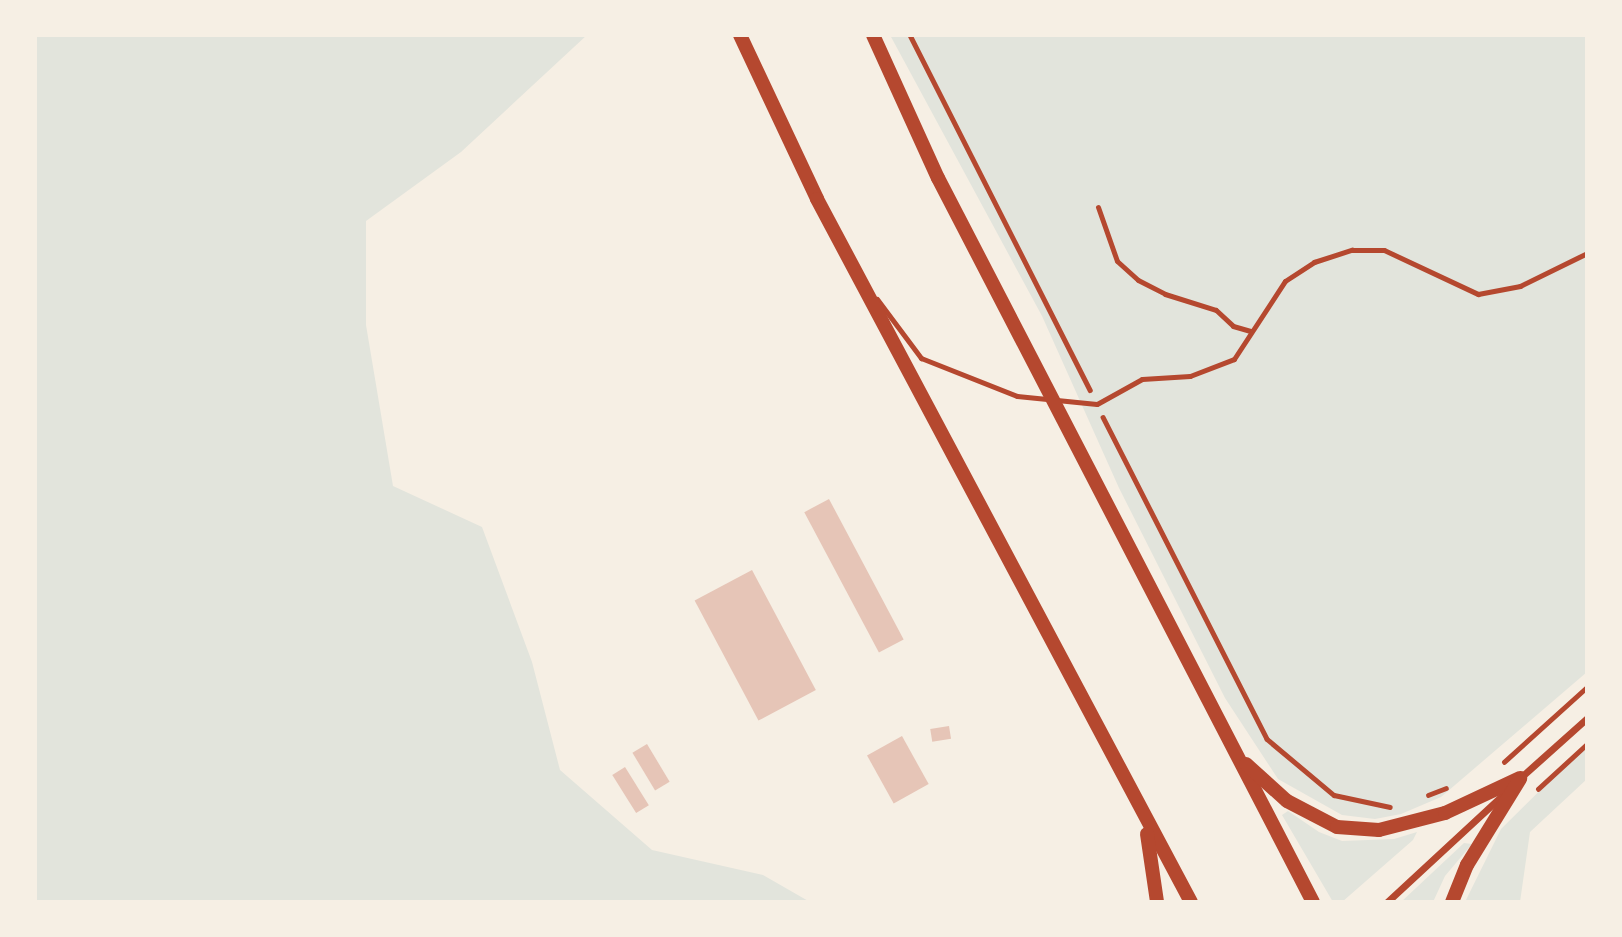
<!DOCTYPE html>
<style>
body{margin:0}
#map{position:relative;width:1622px;height:937px;overflow:hidden;background:#f6efe4;font-family:Helvetica,sans-serif}
div>[style]{position:absolute}
.green>*{inset:0;background:#e2e4dc}
.building>*{inset:0;background:#e6c5b7;transform-origin:0 0}
.path>*{height:4.5px;margin:-2.25px;padding:0 2.25px;transform-origin:2.25px;border-radius:2.25px;background:#b5482f}
.service>*{height:5px;margin:-2.5px;padding:0 2.5px;transform-origin:2.5px;border-radius:2.5px;background:#b5482f}
.minor>*{height:7px;margin:-3.5px;padding:0 3.5px;transform-origin:3.5px;border-radius:3.5px;background:#b5482f}
.secondary>*{height:14px;margin:-7px;padding:0 7px;transform-origin:7px;border-radius:7px;background:#b5482f}
span{translate:-50% -50%;white-space:nowrap;text-align:center;line-height:1.15;-webkit-text-stroke:7px #f6efe4;paint-order:stroke}
.frame{position:absolute;inset:0;border:37px solid #f6efe4;pointer-events:none}
</style>
<div id="map">
<div class="green">
<i style="clip-path:polygon(35px 35px,587px 35px,461px 152px,366px 221px,366px 325px,393px 486px,482px 527px,532px 662px,560px 770px,652px 850px,763px 875px,810px 902px,35px 902px)"></i>
<i style="clip-path:polygon(890px 35px,1587px 35px,1587px 672px,1441px 797px,1401px 814px,1375px 819px,1342px 815px,1278px 779px,1225px 698px,1119px 488px,1042px 316px)"></i>
<i style="clip-path:polygon(1587px 744px,1587px 779px,1530px 832px,1520px 902px,1465px 902px,1501px 829px)"></i>
<i style="clip-path:polygon(1288px 811px,1319px 832px,1342px 841px,1394px 839px,1417px 832px,1413px 840px,1342px 902px,1333px 902px,1282px 815px)"></i>
<i style="clip-path:polygon(1464px 843px,1472px 844px,1445px 876px,1433px 902px,1401px 902px)"></i>
</div>
<div class="building">
<i style="left:829px;top:499px;width:159px;height:28px;rotate:62deg"></i>
<i style="left:752px;top:570px;width:136px;height:65px;rotate:62deg"></i>
<i style="left:949px;top:726px;width:13px;height:19px;rotate:81deg"></i>
<i style="left:902px;top:736px;width:55px;height:40px;rotate:61deg"></i>
<i style="left:647px;top:744px;width:44px;height:17px;rotate:59deg"></i>
<i style="left:625px;top:767px;width:45px;height:15px;rotate:58deg"></i>
</div>
<div class="path">
<i style="left:910px;top:35px;width:398px;rotate:63.1deg"></i>
<i style="left:1103px;top:417px;width:361px;rotate:63deg"></i>
<i style="left:1267px;top:739px;width:87px;rotate:39.9deg"></i>
<i style="left:1334px;top:795px;width:57px;rotate:12.1deg"></i>
<i style="left:1504px;top:762px;width:112px;rotate:-42.1deg"></i>
<i style="left:1538px;top:789px;width:67px;rotate:-42.6deg"></i>
<i style="left:1428px;top:795px;width:19px;rotate:-21deg"></i>
</div>
<div class="service">
<i style="left:1098px;top:207px;width:57px;rotate:70.6deg"></i>
<i style="left:1117px;top:261px;width:28px;rotate:42deg"></i>
<i style="left:1138px;top:280px;width:30px;rotate:27deg"></i>
<i style="left:1165px;top:294px;width:53px;rotate:17.4deg"></i>
<i style="left:1216px;top:310px;width:23px;rotate:43deg"></i>
<i style="left:1233px;top:326px;width:19px;rotate:16deg"></i>
<i style="left:877px;top:299px;width:74px;rotate:53.3deg"></i>
<i style="left:921px;top:358px;width:103px;rotate:21.6deg"></i>
<i style="left:1017px;top:396px;width:80px;rotate:5.7deg"></i>
<i style="left:1097px;top:404px;width:51px;rotate:-29.1deg"></i>
<i style="left:1142px;top:379px;width:48px;rotate:-3.6deg"></i>
<i style="left:1190px;top:376px;width:47px;rotate:-21.1deg"></i>
<i style="left:1234px;top:359px;width:93px;rotate:-56.8deg"></i>
<i style="left:1285px;top:281px;width:35px;rotate:-33deg"></i>
<i style="left:1314px;top:262px;width:40px;rotate:-18deg"></i>
<i style="left:1352px;top:250px;width:32px"></i>
<i style="left:1384px;top:250px;width:104px;rotate:25.1deg"></i>
<i style="left:1478px;top:294px;width:43px;rotate:-10.8deg"></i>
<i style="left:1520px;top:286px;width:75px;rotate:-26.2deg"></i>
</div>
<div class="minor">
<i style="left:1520px;top:778px;width:90px;rotate:-41.8deg"></i>
<i style="left:1387px;top:902px;width:166px;rotate:-42.8deg"></i>
</div>
<div class="secondary">
<i style="left:740px;top:35px;width:181px;rotate:64.8deg"></i>
<i style="left:817px;top:199px;width:796px;rotate:61.99deg"></i>
<i style="left:873px;top:35px;width:157px;rotate:65.6deg"></i>
<i style="left:938px;top:178px;width:815px;rotate:62.62deg"></i>
<i style="left:1246px;top:764px;width:55px;rotate:42.1deg"></i>
<i style="left:1287px;top:801px;width:56px;rotate:27.5deg"></i>
<i style="left:1337px;top:827px;width:42px;rotate:4.1deg"></i>
<i style="left:1379px;top:830px;width:68px;rotate:-14.4deg"></i>
<i style="left:1445px;top:813px;width:83px;rotate:-25deg"></i>
<i style="left:1147px;top:834px;width:69px;rotate:81.6deg"></i>
<i style="left:1452px;top:902px;width:40px;rotate:-68deg"></i>
<i style="left:1467px;top:865px;width:101px;rotate:-58.4deg"></i>
</div>
<div class="frame"></div>
</div>
